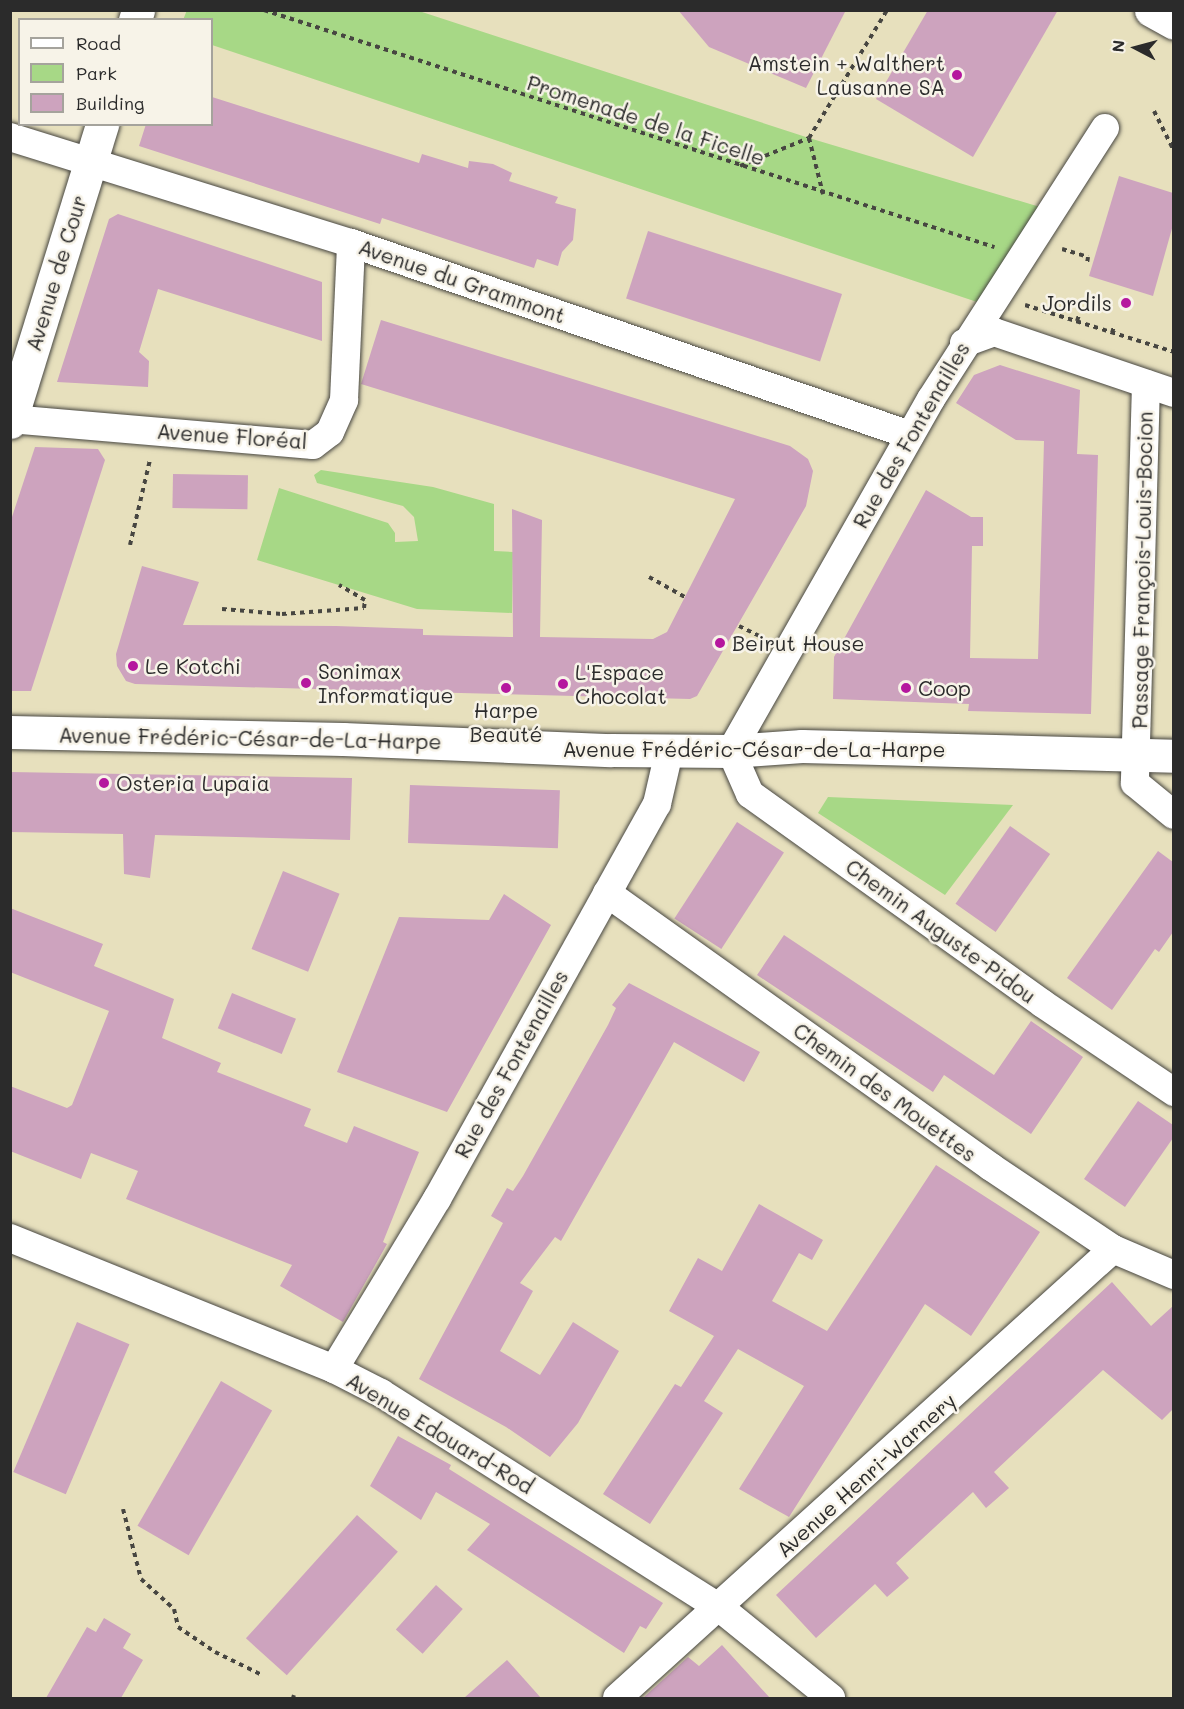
<!DOCTYPE html>
<meta charset="utf-8">
<style>
body{margin:0}
#map{position:relative;width:1184px;height:1709px;overflow:hidden;background:#e7e0bd;font-family:Mali,sans-serif}
div>[style]{position:absolute}
.green>*{inset:0;background:#a7d886}
.building>*{inset:0;background:#cda3be;transform-origin:0 0}
.path>*{height:4px;margin-top:-2px;transform-origin:0;background:repeating-linear-gradient(90deg,#474641 0 4.5px,transparent 0 9px)}
.roads{filter:drop-shadow(0 0 2px #474641) drop-shadow(0 0 2px #474641)}
.street>*{height:28px;margin:-14px;padding:0 14px;transform-origin:14px;border-radius:14px;background:#fff}
.secondary>*{height:33px;margin:-16.5px;padding:0 16.5px;transform-origin:16.5px;border-radius:16.5px;background:#fff}
.dots>*{width:16px;height:16px;translate:-50% -50%;box-sizing:border-box;border:3px solid #f7f3e8;border-radius:50%}
span{translate:-50% -50%;white-space:nowrap;text-align:center;line-height:1.15;-webkit-text-stroke:5px #f7f3e8;paint-order:stroke}
.poi-label{font-size:21px;color:#2b2b2b}
.right{translate:-100% -50%;text-align:right}
.left{translate:0 -50%;text-align:left}
.street-label{font-size:21px;color:#2b2b2b}
.frame{position:absolute;inset:0;border:12px solid #2b2b2b;pointer-events:none}
.legend{position:absolute;left:18px;top:18px;width:195px;height:108px;box-sizing:border-box;background:#f7f3e8;border:2px solid #a5a39c;margin:0;padding:8px 10px;list-style:none;font-size:18px;color:#2b2b2b}
.legend li{display:flex;align-items:center;gap:12px;height:30px}
.legend b{width:30px;border:2px solid #a5a39c}
.north{position:absolute;left:1106px;top:18px;width:60px;height:60px;-webkit-text-stroke:4px #f7f3e8;paint-order:stroke;rotate:276deg;font-size:16px;font-weight:700;line-height:24px;text-align:center;color:#2b2b2b}
.north::after{content:'';display:block;margin:auto;width:21px;height:27px;background:#2b2b2b;clip-path:polygon(50% 0,100% 100%,50% 72%,0 100%)}
</style>
<div id="map">
<div class="green">
<i style="clip-path:polygon(187px 10px,419px 11px,809px 138px,1040px 207px,980px 303px,212px 45px,212px 20px,183px 20px)"></i>
<i style="clip-path:polygon(321px 470px,433px 487px,494px 504px,494px 551px,513px 552px,512px 613px,417px 609px,257px 560px,279px 488px,388px 523px,395px 533px,395px 542px,418px 541px,414px 517px,403px 506px,317px 483px,314px 475px)"></i>
<i style="clip-path:polygon(828px 797px,1013px 805px,945px 895px,818px 813px)"></i>
</div>
<div class="building">
<i style="clip-path:polygon(678px 10px,846px 10px,806px 88px,709px 47px)"></i>
<i style="clip-path:polygon(928px 10px,1058px 10px,973px 157px,876px 99px)"></i>
<i style="clip-path:polygon(212px 97px,419px 163px,422px 154px,468px 168px,469px 161px,493px 164px,512px 173px,509px 181px,558px 197px,555px 203px,576px 209px,573px 240px,562px 252px,558px 266px,537px 259px,534px 268px,382px 218px,380px 224px,139px 146px,146px 124px,212px 124px)"></i>
<i style="clip-path:polygon(1119px 176px,1173px 193px,1173px 225px,1153px 296px,1089px 276px)"></i>
<i style="clip-path:polygon(118px 214px,322px 282px,322px 341px,158px 289px,139px 352px,149px 361px,148px 387px,57px 382px,109px 219px)"></i>
<i style="left:648px;top:231px;width:204px;height:71px;rotate:18deg"></i>
<i style="clip-path:polygon(381px 320px,790px 446px,808px 459px,813px 471px,806px 506px,697px 696px,690px 699px,421px 692px,135px 684px,126px 681px,117px 666px,116px 654px,142px 566px,199px 582px,183px 625px,336px 626px,423px 629px,423px 635px,513px 637px,512px 509px,542px 520px,540px 637px,653px 639px,667px 632px,735px 499px,361px 384px)"></i>
<i style="clip-path:polygon(1000px 365px,1080px 390px,1077px 454px,1098px 455px,1091px 714px,968px 711px,969px 704px,833px 699px,834px 657px,926px 490px,971px 517px,983px 517px,983px 546px,972px 546px,970px 658px,1038px 659px,1044px 441px,1016px 440px,956px 403px,974px 375px)"></i>
<i style="clip-path:polygon(35px 447px,98px 449px,105px 460px,31px 691px,10px 691px,10px 523px)"></i>
<i style="left:173px;top:474px;width:75px;height:34px;rotate:1deg"></i>
<i style="clip-path:polygon(10px 772px,352px 778px,350px 840px,155px 835px,150px 878px,124px 874px,123px 834px,10px 832px)"></i>
<i style="left:410px;top:785px;width:150px;height:58px;rotate:2deg"></i>
<i style="left:737px;top:822px;width:56px;height:115px;rotate:33deg"></i>
<i style="left:1010px;top:826px;width:49px;height:95px;rotate:35deg"></i>
<i style="clip-path:polygon(1158px 851px,1173px 862px,1173px 932px,1159px 952px,1155px 949px,1112px 1010px,1067px 978px)"></i>
<i style="left:283px;top:871px;width:61px;height:84px;rotate:22deg"></i>
<i style="clip-path:polygon(504px 894px,551px 925px,447px 1112px,337px 1072px,399px 917px,489px 920px)"></i>
<i style="clip-path:polygon(10px 908px,103px 944px,94px 966px,174px 999px,162px 1038px,221px 1063px,217px 1072px,311px 1109px,304px 1126px,347px 1143px,354px 1126px,419px 1152px,383px 1242px,387px 1244px,343px 1322px,280px 1286px,292px 1265px,126px 1199px,138px 1171px,91px 1153px,81px 1179px,10px 1151px,10px 1086px,67px 1108px,72px 1105px,109px 1011px,10px 972px)"></i>
<i style="clip-path:polygon(784px 935px,994px 1075px,1031px 1021px,1083px 1057px,1031px 1134px,944px 1075px,933px 1092px,757px 975px)"></i>
<i style="clip-path:polygon(629px 983px,760px 1052px,744px 1082px,674px 1042px,561px 1241px,555px 1237px,520px 1283px,533px 1291px,500px 1351px,540px 1375px,573px 1322px,619px 1351px,578px 1423px,550px 1457px,506px 1427px,419px 1379px,503px 1223px,491px 1216px,507px 1188px,513px 1191px,523px 1176px,608px 1025px,616px 1008px,612px 1005px)"></i>
<i style="left:232px;top:993px;width:69px;height:38px;rotate:22deg"></i>
<i style="clip-path:polygon(1138px 1101px,1173px 1125px,1173px 1138px,1125px 1207px,1084px 1179px)"></i>
<i style="clip-path:polygon(936px 1165px,1040px 1232px,971px 1336px,925px 1304px,789px 1517px,739px 1489px,804px 1386px,738px 1349px,704px 1401px,723px 1413px,650px 1524px,603px 1494px,675px 1384px,681px 1387px,714px 1336px,669px 1311px,698px 1258px,722px 1271px,759px 1204px,823px 1240px,812px 1260px,799px 1253px,772px 1301px,827px 1331px)"></i>
<i style="clip-path:polygon(1112px 1282px,1151px 1326px,1173px 1306px,1173px 1409px,1162px 1420px,1103px 1370px,994px 1472px,1009px 1488px,986px 1508px,973px 1492px,896px 1563px,909px 1578px,887px 1597px,875px 1584px,816px 1638px,776px 1595px)"></i>
<i style="left:77px;top:1322px;width:57px;height:163px;rotate:23deg"></i>
<i style="left:221px;top:1381px;width:59px;height:167px;rotate:30deg"></i>
<i style="clip-path:polygon(398px 1436px,451px 1465px,449px 1469px,663px 1603px,646px 1629px,640px 1626px,624px 1653px,467px 1550px,490px 1524px,436px 1492px,421px 1520px,370px 1486px)"></i>
<i style="left:357px;top:1515px;width:55px;height:166px;rotate:42deg"></i>
<i style="left:436px;top:1585px;width:36px;height:60px;rotate:42deg"></i>
<i style="clip-path:polygon(104px 1618px,131px 1634px,123px 1648px,143px 1660px,121px 1698px,46px 1698px,87px 1627px,96px 1632px)"></i>
<i style="clip-path:polygon(722px 1645px,770px 1698px,643px 1698px,688px 1657px,699px 1666px)"></i>
<i style="clip-path:polygon(507px 1660px,541px 1698px,464px 1698px)"></i>
</div>
<div class="path">
<i style="left:264px;top:10px;width:768px;rotate:17.99deg"></i>
<i style="left:1154px;top:111px;width:45px;rotate:63.4deg"></i>
<i style="left:809px;top:138px;width:58px;rotate:76deg"></i>
<i style="left:740px;top:166px;width:74px;rotate:-22.1deg"></i>
<i style="left:809px;top:138px;width:150px;rotate:-58.6deg"></i>
<i style="left:1062px;top:249px;width:27px;rotate:17deg"></i>
<i style="left:1088px;top:257px;width:6px;rotate:99deg"></i>
<i style="left:1025px;top:305px;width:156px;rotate:17.5deg"></i>
<i style="left:1077px;top:321px;width:6px;rotate:-72deg"></i>
<i style="left:1112px;top:333px;width:7px;rotate:-74deg"></i>
<i style="left:130px;top:545px;width:87px;rotate:-76.8deg"></i>
<i style="left:649px;top:577px;width:41px;rotate:29.1deg"></i>
<i style="left:222px;top:609px;width:60px;rotate:4.8deg"></i>
<i style="left:282px;top:614px;width:82px;rotate:-4.2deg"></i>
<i style="left:364px;top:608px;width:8px;rotate:-83deg"></i>
<i style="left:365px;top:600px;width:30px;rotate:-150deg"></i>
<i style="left:739px;top:626px;width:25px;rotate:26deg"></i>
<i style="left:123px;top:1509px;width:72px;rotate:75.6deg"></i>
<i style="left:141px;top:1579px;width:45px;rotate:42.3deg"></i>
<i style="left:174px;top:1609px;width:18px;rotate:77deg"></i>
<i style="left:178px;top:1627px;width:45px;rotate:34deg"></i>
<i style="left:215px;top:1652px;width:50px;rotate:26.1deg"></i>
<i style="left:293px;top:1698px;width:3px;rotate:-72deg"></i>
</div>
<div class="roads">
<div class="street">
<i style="left:1105px;top:128px;width:322px;rotate:122.7deg"></i>
<i style="left:931px;top:399px;width:405px;rotate:119.6deg"></i>
<i style="left:731px;top:751px;width:47px;rotate:66.2deg"></i>
<i style="left:750px;top:794px;width:360px;rotate:35.6deg"></i>
<i style="left:1043px;top:1004px;width:158px;rotate:33.9deg"></i>
<i style="left:10px;top:137px;width:357px;rotate:17.3deg"></i>
<i style="left:351px;top:243px;width:591px;rotate:18.96deg"></i>
<i style="left:964px;top:343px;width:32px;rotate:-20deg"></i>
<i style="left:994px;top:332px;width:190px;rotate:18.7deg"></i>
<i style="left:1146px;top:384px;width:399px;rotate:91.6deg"></i>
<i style="left:1135px;top:783px;width:50px;rotate:39.4deg"></i>
<i style="left:10px;top:419px;width:304px;rotate:4.9deg"></i>
<i style="left:313px;top:445px;width:21px;rotate:-37deg"></i>
<i style="left:330px;top:432px;width:35px;rotate:-66deg"></i>
<i style="left:344px;top:400px;width:157px;rotate:-87.4deg"></i>
<i style="left:607px;top:893px;width:472px;rotate:35.5deg"></i>
<i style="left:991px;top:1167px;width:147px;rotate:33.9deg"></i>
<i style="left:1113px;top:1249px;width:66px;rotate:23.1deg"></i>
<i style="left:10px;top:1238px;width:349px;rotate:22deg"></i>
<i style="left:334px;top:1369px;width:53px;rotate:27.1deg"></i>
<i style="left:381px;top:1393px;width:401px;rotate:32.4deg"></i>
<i style="left:720px;top:1608px;width:143px;rotate:39deg"></i>
<i style="left:334px;top:1369px;width:199px;rotate:-58.8deg"></i>
<i style="left:437px;top:1199px;width:452px;rotate:-60.9deg"></i>
<i style="left:657px;top:804px;width:53px;rotate:-77deg"></i>
<i style="left:617px;top:1698px;width:669px;rotate:-42.15deg"></i>
</div>
<div class="secondary">
<i style="left:1151px;top:10px;width:26px;rotate:29deg"></i>
<i style="left:135px;top:20px;width:10px;rotate:-73deg"></i>
<i style="left:10px;top:422px;width:312px;rotate:-72.8deg"></i>
<i style="left:10px;top:732px;width:333px;rotate:1.2deg"></i>
<i style="left:343px;top:739px;width:268px;rotate:2.4deg"></i>
<i style="left:611px;top:750px;width:120px;rotate:0.5deg"></i>
<i style="left:731px;top:751px;width:71px;rotate:-4deg"></i>
<i style="left:802px;top:746px;width:372px;rotate:1.5deg"></i>
</div>
</div>
<div class="dots">
<i style="left:957px;top:75px;background:#b5179e"></i>
<i style="left:1126px;top:303px;background:#b5179e"></i>
<i style="left:720px;top:643px;background:#b5179e"></i>
<i style="left:133px;top:666px;background:#b5179e"></i>
<i style="left:306px;top:683px;background:#b5179e"></i>
<i style="left:563px;top:684px;background:#b5179e"></i>
<i style="left:506px;top:688px;background:#b5179e"></i>
<i style="left:906px;top:688px;background:#b5179e"></i>
<i style="left:104px;top:783px;background:#b5179e"></i>
</div>
<div class="poi-label">
<span class="right" style="left:945px;top:75px">Amstein + Walthert<br>Lausanne SA</span>
<span class="right" style="left:1112px;top:303px">Jordils</span>
<span class="left" style="left:732px;top:643px">Beirut House</span>
<span class="left" style="left:145px;top:666px">Le Kotchi</span>
<span class="left" style="left:318px;top:683px">Sonimax<br>Informatique</span>
<span class="left" style="left:575px;top:684px">L'Espace<br>Chocolat</span>
<span class="left" style="left:918px;top:688px">Coop</span>
<span style="left:506px;top:722px">Harpe<br>Beauté</span>
<span class="left" style="left:116px;top:783px">Osteria Lupaia</span>
</div>
<div class="street-label">
<span style="left:646px;top:120px;rotate:18deg">Promenade de la Ficelle</span>
<span style="left:56px;top:273px;rotate:-73deg">Avenue de Cour</span>
<span style="left:462px;top:281px;rotate:19deg">Avenue du Grammont</span>
<span style="left:911px;top:435px;rotate:-60deg">Rue des Fontenailles</span>
<span style="left:232px;top:436px;rotate:4deg">Avenue Floréal</span>
<span style="left:1142px;top:570px;rotate:-89deg">Passage François-Louis-Bocion</span>
<span style="left:250px;top:738px;rotate:1deg">Avenue Frédéric-César-de-La-Harpe</span>
<span style="left:754px;top:749px">Avenue Frédéric-César-de-La-Harpe</span>
<span style="left:941px;top:931px;rotate:36deg">Chemin Auguste-Pidou</span>
<span style="left:511px;top:1064px;rotate:-61deg">Rue des Fontenailles</span>
<span style="left:885px;top:1092px;rotate:36deg">Chemin des Mouettes</span>
<span style="left:440px;top:1433px;rotate:31deg">Avenue Edouard-Rod</span>
<span style="left:866px;top:1475px;rotate:-42deg">Avenue Henri-Warnery</span>
</div>
<div class="frame"></div>
<ul class="legend">
<li><b style="height:8px;background:#fff"></b>Road</li>
<li><b style="height:16px;background:#a7d886"></b>Park</li>
<li><b style="height:16px;background:#cda3be"></b>Building</li>
</ul>
<div class="north">N</div>
</div>
